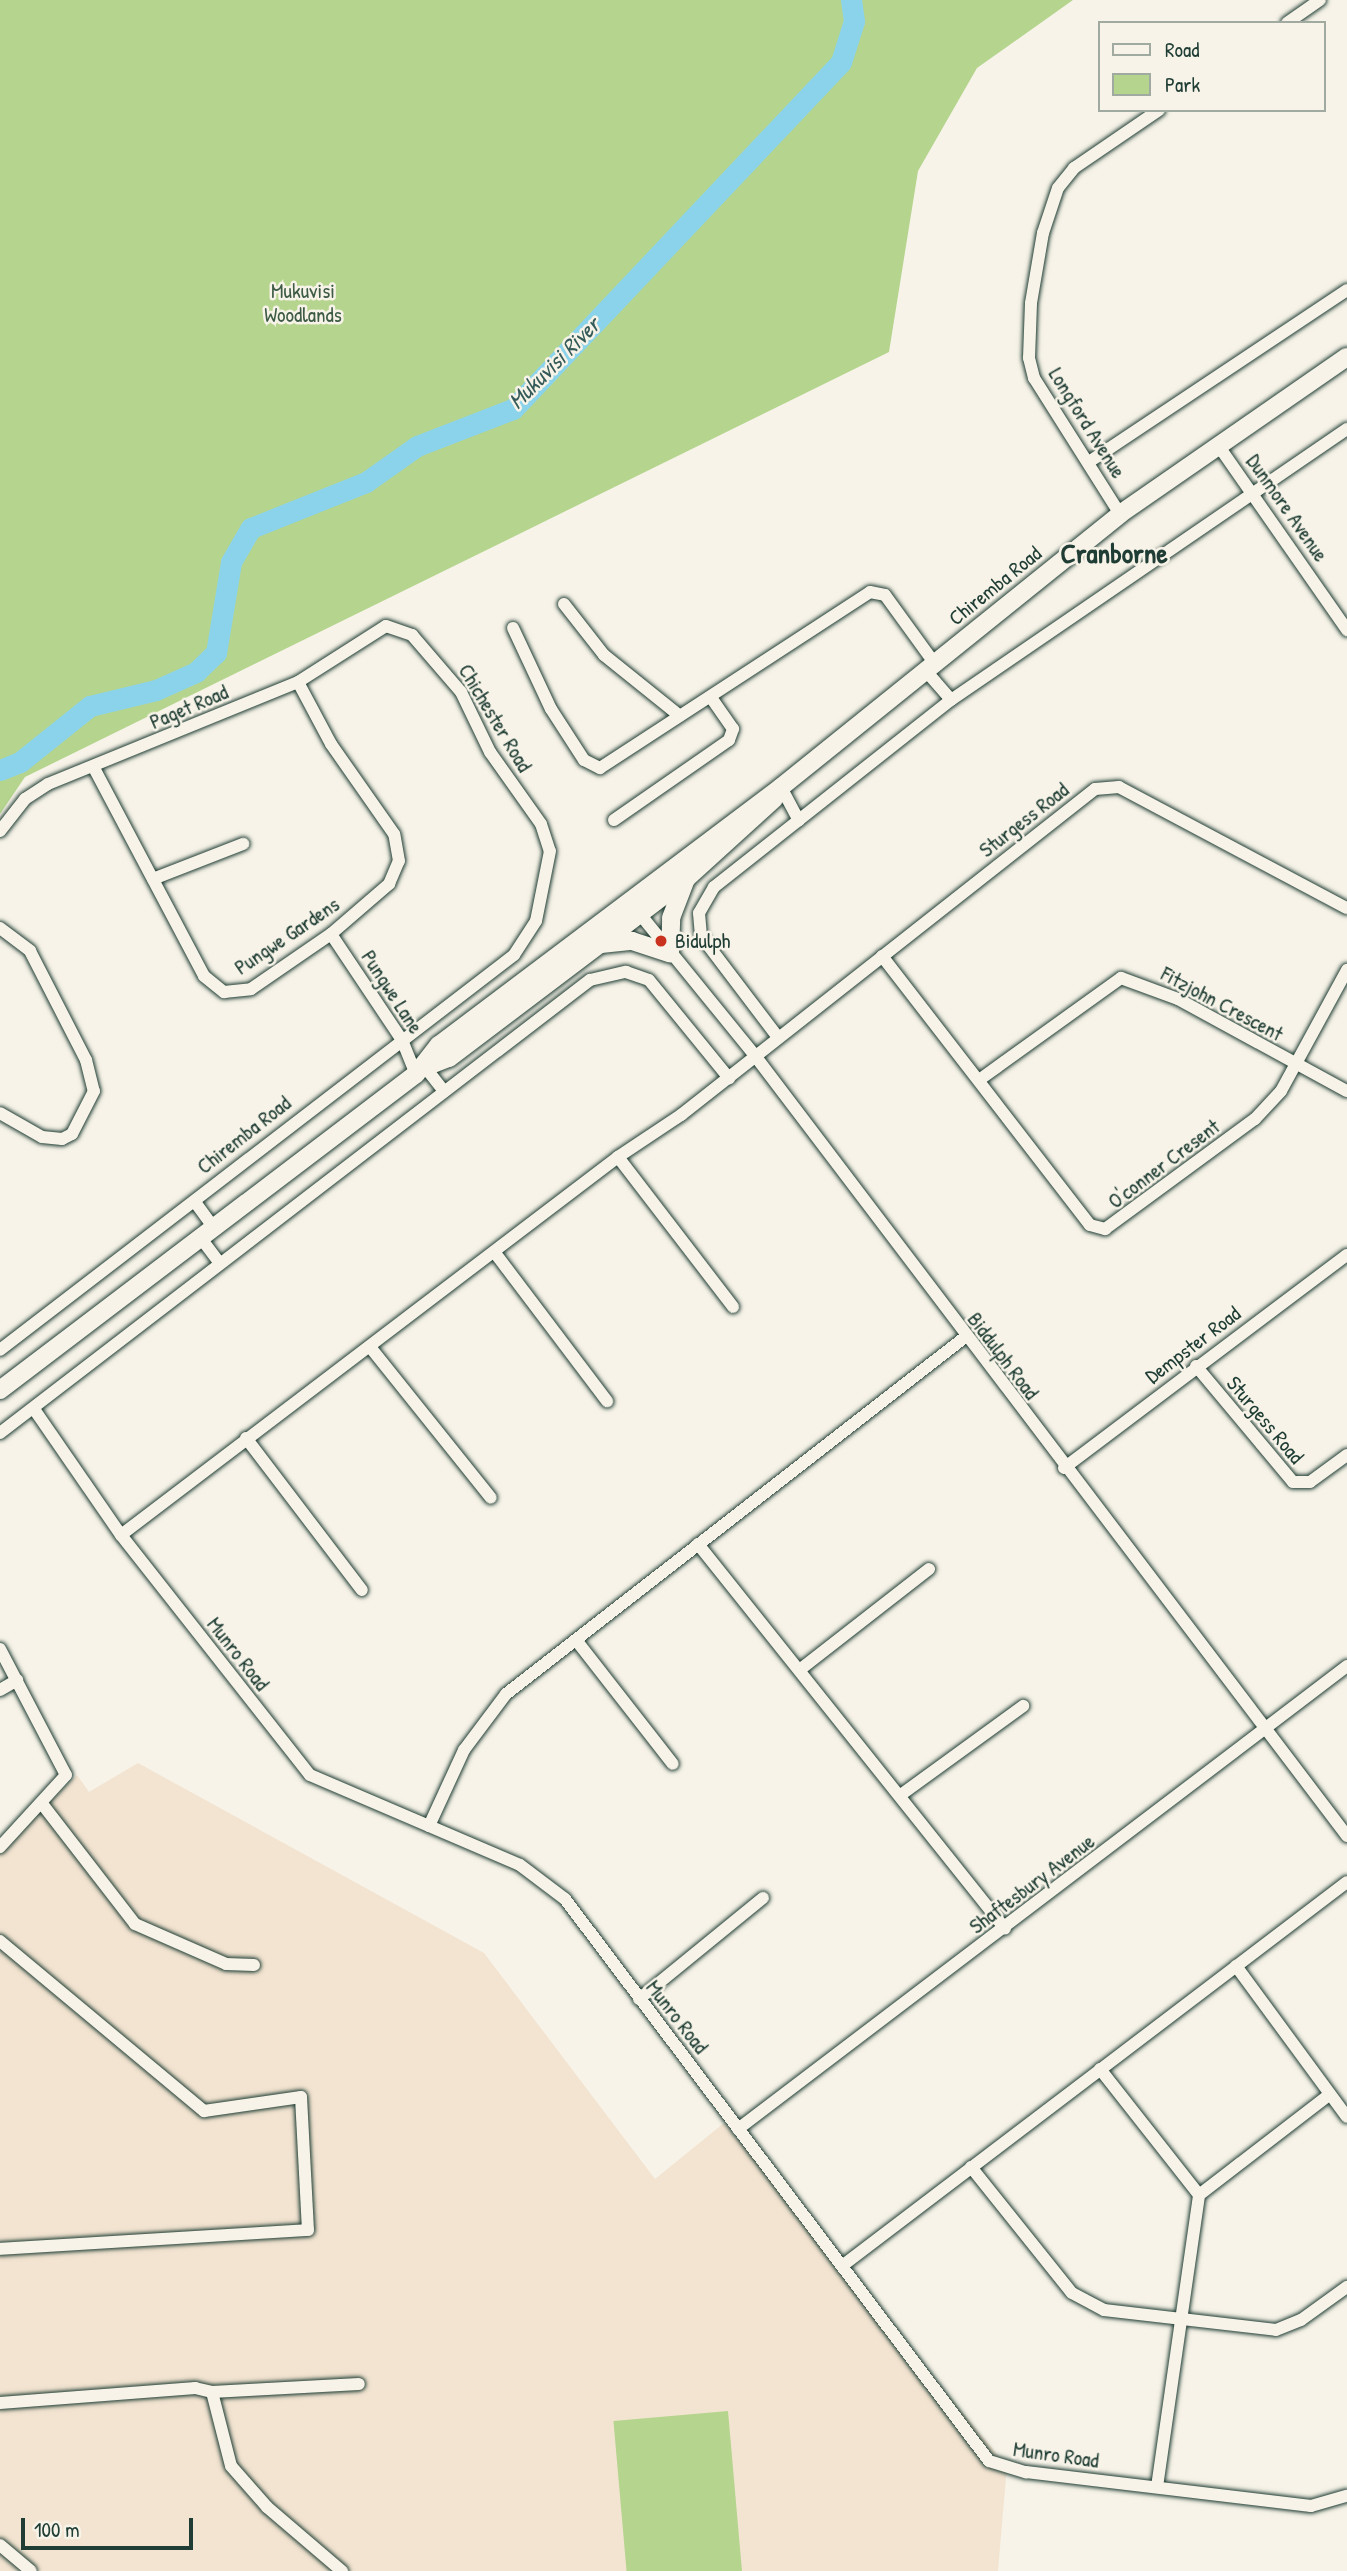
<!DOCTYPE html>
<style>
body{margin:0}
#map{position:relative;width:1347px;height:2571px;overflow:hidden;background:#f7f3e8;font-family:"Patrick Hand",sans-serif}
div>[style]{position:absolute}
.built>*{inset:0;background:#f3e4d1}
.green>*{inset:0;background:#b5d58f;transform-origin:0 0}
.river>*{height:21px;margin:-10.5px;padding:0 10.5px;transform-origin:10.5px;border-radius:10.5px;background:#8ad3eb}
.roads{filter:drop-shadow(0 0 2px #1f3d34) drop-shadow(0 0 2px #1f3d34)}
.street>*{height:12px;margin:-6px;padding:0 6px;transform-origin:6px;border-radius:6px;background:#f7f3e8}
.secondary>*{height:18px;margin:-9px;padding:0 9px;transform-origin:9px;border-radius:9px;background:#f7f3e8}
.dots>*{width:19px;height:19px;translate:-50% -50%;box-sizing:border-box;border:4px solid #f7f3e8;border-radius:50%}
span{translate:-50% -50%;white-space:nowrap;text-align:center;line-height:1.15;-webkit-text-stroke:5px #f7f3e8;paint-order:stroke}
.park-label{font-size:21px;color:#3d5b46}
.street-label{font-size:21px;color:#1f3d34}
.poi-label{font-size:21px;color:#1f3d34}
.left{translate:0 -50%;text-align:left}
.water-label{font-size:23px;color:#345b59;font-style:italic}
.district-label{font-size:28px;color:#1f3d34;font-weight:700}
.legend{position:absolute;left:1098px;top:21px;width:228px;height:91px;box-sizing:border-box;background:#f7f3e8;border:2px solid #a1aaa0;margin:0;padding:9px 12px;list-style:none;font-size:21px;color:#1f3d34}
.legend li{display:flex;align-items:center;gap:14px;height:35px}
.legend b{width:35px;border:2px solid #a1aaa0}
.scale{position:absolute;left:21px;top:2518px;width:172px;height:32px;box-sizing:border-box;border:4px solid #1f3d34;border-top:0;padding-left:9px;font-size:21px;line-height:24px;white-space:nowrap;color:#1f3d34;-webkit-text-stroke:5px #f7f3e8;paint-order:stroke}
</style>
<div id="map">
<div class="built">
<i style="clip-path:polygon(138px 1763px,484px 1953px,655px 2179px,724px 2123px,1007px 2466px,998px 2571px,0 2571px,0 1852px,77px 1775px,89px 1792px)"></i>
</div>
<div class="green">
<i style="clip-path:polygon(0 0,1073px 0,977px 68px,918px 171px,889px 352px,25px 777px,0 814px)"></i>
<i style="left:728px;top:2411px;width:161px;height:115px;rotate:85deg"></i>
</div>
<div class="river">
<i style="left:0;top:770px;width:22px;rotate:-22deg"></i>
<i style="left:20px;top:762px;width:90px;rotate:-38.7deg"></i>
<i style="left:90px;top:706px;width:68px;rotate:-13.6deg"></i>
<i style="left:156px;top:690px;width:44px;rotate:-24.2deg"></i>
<i style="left:196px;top:672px;width:28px;rotate:-44deg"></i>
<i style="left:216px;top:653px;width:92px;rotate:-80.6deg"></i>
<i style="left:231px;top:562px;width:39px;rotate:-60deg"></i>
<i style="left:251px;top:528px;width:124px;rotate:-21.8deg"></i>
<i style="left:366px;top:482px;width:62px;rotate:-35.2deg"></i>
<i style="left:417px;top:446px;width:103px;rotate:-21.1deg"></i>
<i style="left:513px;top:409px;width:477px;rotate:-46.6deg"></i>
<i style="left:841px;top:62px;width:43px;rotate:-72.4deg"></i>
<i style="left:854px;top:21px;width:21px;rotate:-98deg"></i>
</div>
<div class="roads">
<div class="street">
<i style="left:1287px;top:23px;width:40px;rotate:-34.9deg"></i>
<i style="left:1218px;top:445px;width:226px;rotate:55.1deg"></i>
<i style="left:1089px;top:462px;width:310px;rotate:-33.7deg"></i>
<i style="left:1120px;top:514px;width:161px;rotate:-122.3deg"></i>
<i style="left:1034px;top:378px;width:21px;rotate:-104deg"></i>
<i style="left:1029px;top:358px;width:55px;rotate:-87.9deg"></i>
<i style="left:1031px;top:303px;width:71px;rotate:-80.3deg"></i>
<i style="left:1043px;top:233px;width:47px;rotate:-71.6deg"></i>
<i style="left:1058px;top:188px;width:26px;rotate:-51deg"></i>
<i style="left:1074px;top:168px;width:103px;rotate:-34.3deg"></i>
<i style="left:564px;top:604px;width:65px;rotate:51.9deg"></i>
<i style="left:604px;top:655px;width:97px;rotate:38.8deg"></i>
<i style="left:513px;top:628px;width:89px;rotate:64.9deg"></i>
<i style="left:551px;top:709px;width:61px;rotate:57.1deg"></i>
<i style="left:584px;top:760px;width:18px;rotate:27deg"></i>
<i style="left:600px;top:768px;width:322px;rotate:-33.1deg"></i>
<i style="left:870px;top:592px;width:15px;rotate:11deg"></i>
<i style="left:885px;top:595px;width:85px;rotate:54.1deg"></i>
<i style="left:926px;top:671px;width:38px;rotate:49deg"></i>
<i style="left:94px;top:768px;width:235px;rotate:62.1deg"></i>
<i style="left:204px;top:976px;width:26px;rotate:39deg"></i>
<i style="left:224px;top:992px;width:27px;rotate:-6deg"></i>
<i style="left:251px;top:989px;width:97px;rotate:-34.5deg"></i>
<i style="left:331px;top:934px;width:77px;rotate:-40.8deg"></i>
<i style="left:389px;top:884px;width:25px;rotate:-67deg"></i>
<i style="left:399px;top:861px;width:27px;rotate:-100deg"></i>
<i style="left:394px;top:834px;width:110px;rotate:-125deg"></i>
<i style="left:331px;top:744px;width:70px;rotate:-118deg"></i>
<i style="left:781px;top:787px;width:38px;rotate:62deg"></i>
<i style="left:614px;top:820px;width:140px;rotate:-34.8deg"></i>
<i style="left:729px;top:740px;width:12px;rotate:-70deg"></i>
<i style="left:733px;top:729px;width:39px;rotate:-125deg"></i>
<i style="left:0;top:831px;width:41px;rotate:-52deg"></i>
<i style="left:25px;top:799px;width:27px;rotate:-33deg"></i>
<i style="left:48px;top:784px;width:270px;rotate:-22.2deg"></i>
<i style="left:298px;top:682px;width:104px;rotate:-32.5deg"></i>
<i style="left:386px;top:626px;width:28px;rotate:19deg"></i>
<i style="left:412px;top:635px;width:75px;rotate:49.3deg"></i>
<i style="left:461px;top:692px;width:67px;rotate:64.2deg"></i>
<i style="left:490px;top:752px;width:88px;rotate:54.7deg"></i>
<i style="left:541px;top:824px;width:28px;rotate:72deg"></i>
<i style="left:550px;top:851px;width:71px;rotate:101.3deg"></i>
<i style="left:536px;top:921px;width:40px;rotate:122.9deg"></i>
<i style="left:514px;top:955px;width:648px;rotate:142.46deg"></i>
<i style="left:153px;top:879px;width:97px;rotate:-21.3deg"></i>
<i style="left:635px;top:908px;width:192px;rotate:50.9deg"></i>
<i style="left:756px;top:1057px;width:978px;rotate:52.81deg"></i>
<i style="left:0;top:928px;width:38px;rotate:37deg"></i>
<i style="left:30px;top:951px;width:123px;rotate:62.8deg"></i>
<i style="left:86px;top:1060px;width:32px;rotate:76deg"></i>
<i style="left:94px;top:1091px;width:48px;rotate:117.1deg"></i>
<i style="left:72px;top:1134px;width:11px;rotate:153deg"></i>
<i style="left:62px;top:1139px;width:20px;rotate:-174deg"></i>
<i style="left:42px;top:1137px;width:48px;rotate:-150.3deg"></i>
<i style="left:331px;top:934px;width:128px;rotate:56.2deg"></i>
<i style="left:402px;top:1040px;width:37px;rotate:68deg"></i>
<i style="left:882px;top:956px;width:340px;rotate:52.3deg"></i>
<i style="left:1090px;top:1225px;width:16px;rotate:15deg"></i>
<i style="left:1105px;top:1229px;width:186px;rotate:-36.3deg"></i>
<i style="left:1255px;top:1119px;width:38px;rotate:-47deg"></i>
<i style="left:1281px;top:1091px;width:138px;rotate:-61.4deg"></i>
<i style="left:777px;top:1036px;width:126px;rotate:-127.2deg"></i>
<i style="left:701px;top:936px;width:23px;rotate:-95deg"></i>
<i style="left:699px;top:913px;width:30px;rotate:-60deg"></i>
<i style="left:714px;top:887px;width:302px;rotate:-38.3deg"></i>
<i style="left:951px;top:700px;width:480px;rotate:-34.4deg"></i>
<i style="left:425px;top:1067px;width:31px;rotate:52deg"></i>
<i style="left:979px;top:1080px;width:175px;rotate:-35.7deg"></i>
<i style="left:1121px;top:978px;width:61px;rotate:20.2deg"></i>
<i style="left:1178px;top:999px;width:192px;rotate:28.6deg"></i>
<i style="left:618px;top:1157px;width:189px;rotate:52.5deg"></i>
<i style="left:195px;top:1202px;width:31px;rotate:54deg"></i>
<i style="left:200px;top:1237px;width:31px;rotate:53deg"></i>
<i style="left:495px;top:1253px;width:186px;rotate:52.9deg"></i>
<i style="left:370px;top:1347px;width:193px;rotate:51.3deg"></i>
<i style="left:1196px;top:1366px;width:151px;rotate:50.1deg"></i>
<i style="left:1293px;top:1482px;width:17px"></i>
<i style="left:1310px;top:1482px;width:46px;rotate:-36.1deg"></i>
<i style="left:34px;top:1409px;width:153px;rotate:55.4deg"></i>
<i style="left:121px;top:1535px;width:305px;rotate:51.8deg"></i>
<i style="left:310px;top:1775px;width:228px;rotate:23.2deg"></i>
<i style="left:520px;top:1865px;width:56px;rotate:37.1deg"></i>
<i style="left:565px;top:1899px;width:704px;rotate:52.97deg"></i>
<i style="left:989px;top:2461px;width:39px;rotate:17deg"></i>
<i style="left:1026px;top:2472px;width:287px;rotate:6.8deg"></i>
<i style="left:1311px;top:2506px;width:37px;rotate:-16deg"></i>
<i style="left:0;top:1433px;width:744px;rotate:-37.52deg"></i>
<i style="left:590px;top:980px;width:37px;rotate:-13deg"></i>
<i style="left:626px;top:972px;width:24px;rotate:19deg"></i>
<i style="left:649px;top:980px;width:127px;rotate:50.8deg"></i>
<i style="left:246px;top:1438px;width:191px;rotate:52.7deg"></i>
<i style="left:1064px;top:1468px;width:354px;rotate:-37deg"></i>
<i style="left:121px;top:1535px;width:624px;rotate:-37.26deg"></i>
<i style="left:618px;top:1157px;width:76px;rotate:-33.7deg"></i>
<i style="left:681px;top:1115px;width:527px;rotate:-38.22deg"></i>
<i style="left:1095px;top:789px;width:24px;rotate:-5deg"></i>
<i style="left:1119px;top:787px;width:258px;rotate:28deg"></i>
<i style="left:698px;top:1544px;width:492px;rotate:51.4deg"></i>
<i style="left:576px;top:1640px;width:157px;rotate:52deg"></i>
<i style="left:0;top:1649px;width:142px;rotate:62.4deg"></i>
<i style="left:66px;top:1775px;width:98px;rotate:132.5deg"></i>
<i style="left:802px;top:1668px;width:161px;rotate:-37.9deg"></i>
<i style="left:0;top:1690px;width:20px;rotate:-30deg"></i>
<i style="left:902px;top:1794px;width:150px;rotate:-36deg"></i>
<i style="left:43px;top:1805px;width:150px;rotate:52.3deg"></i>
<i style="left:135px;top:1924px;width:99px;rotate:23.7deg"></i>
<i style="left:226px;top:1964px;width:28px;rotate:2deg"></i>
<i style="left:429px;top:1826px;width:84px;rotate:-65.3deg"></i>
<i style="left:464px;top:1750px;width:70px;rotate:-53.1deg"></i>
<i style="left:506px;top:1694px;width:580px;rotate:-37.86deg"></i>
<i style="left:0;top:1941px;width:266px;rotate:39.8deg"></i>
<i style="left:204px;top:2111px;width:98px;rotate:-8.2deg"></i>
<i style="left:301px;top:2097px;width:133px;rotate:87deg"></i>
<i style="left:308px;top:2230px;width:309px;rotate:176.5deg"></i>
<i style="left:1236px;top:1966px;width:187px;rotate:53.7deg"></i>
<i style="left:639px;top:1999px;width:160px;rotate:-39.2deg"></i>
<i style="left:1100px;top:2069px;width:160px;rotate:51.8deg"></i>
<i style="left:1199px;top:2195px;width:164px;rotate:-37.6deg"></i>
<i style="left:738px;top:2129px;width:765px;rotate:-37.24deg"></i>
<i style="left:971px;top:2167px;width:161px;rotate:51.3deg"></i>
<i style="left:1072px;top:2293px;width:36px;rotate:28deg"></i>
<i style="left:1104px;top:2310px;width:173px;rotate:6.6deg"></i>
<i style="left:1276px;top:2330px;width:27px;rotate:-22deg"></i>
<i style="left:1301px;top:2320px;width:57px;rotate:-35.7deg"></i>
<i style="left:842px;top:2266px;width:634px;rotate:-37.25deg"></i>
<i style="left:212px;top:2392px;width:147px;rotate:-3.1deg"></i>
<i style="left:0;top:2403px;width:196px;rotate:-4.4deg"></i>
<i style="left:195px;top:2388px;width:17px;rotate:13deg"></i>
<i style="left:212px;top:2392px;width:76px;rotate:75.6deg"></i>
<i style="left:231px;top:2466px;width:55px;rotate:48.7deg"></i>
<i style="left:267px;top:2507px;width:99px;rotate:40.5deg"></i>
<i style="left:1157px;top:2487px;width:295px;rotate:-81.8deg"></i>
<i style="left:0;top:2545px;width:40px;rotate:40deg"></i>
</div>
<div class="secondary">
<i style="left:601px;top:944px;width:31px;rotate:-6deg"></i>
<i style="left:632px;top:941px;width:40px;rotate:18deg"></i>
<i style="left:670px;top:953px;width:35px;rotate:-88deg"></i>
<i style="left:671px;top:918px;width:40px;rotate:-69deg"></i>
<i style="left:425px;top:1067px;width:26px;rotate:-21deg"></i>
<i style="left:449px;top:1058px;width:189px;rotate:-37.1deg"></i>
<i style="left:600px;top:944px;width:109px;rotate:-37.2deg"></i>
<i style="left:687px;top:878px;width:118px;rotate:-42.2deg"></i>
<i style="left:0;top:1390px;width:522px;rotate:-37.22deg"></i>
<i style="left:416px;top:1074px;width:37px;rotate:-52deg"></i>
<i style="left:439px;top:1045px;width:428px;rotate:-37deg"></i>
<i style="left:781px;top:787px;width:435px;rotate:-38.8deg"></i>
<i style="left:1120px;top:514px;width:276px;rotate:-34.7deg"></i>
</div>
</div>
<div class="dots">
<i style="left:661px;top:941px;background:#c8321e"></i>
</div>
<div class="park-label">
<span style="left:303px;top:303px">Mukuvisi<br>Woodlands</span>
</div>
<div class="street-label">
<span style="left:1087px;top:423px;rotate:58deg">Longford Avenue</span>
<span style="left:1287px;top:508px;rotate:55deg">Dunmore Avenue</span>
<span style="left:995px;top:586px;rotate:-39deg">Chiremba Road</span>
<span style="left:189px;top:707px;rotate:-23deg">Paget Road</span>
<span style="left:495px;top:718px;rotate:59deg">Chichester Road</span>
<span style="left:1024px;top:820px;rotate:-38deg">Sturgess Road</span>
<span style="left:287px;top:936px;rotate:-34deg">Pungwe Gardens</span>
<span style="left:392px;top:992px;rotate:57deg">Pungwe Lane</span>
<span style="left:1222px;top:1004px;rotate:28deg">Fitzjohn Crescent</span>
<span style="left:244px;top:1135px;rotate:-38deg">Chiremba Road</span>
<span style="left:1164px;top:1164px;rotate:-37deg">O'conner Cresent</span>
<span style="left:1193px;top:1345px;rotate:-37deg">Dempster Road</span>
<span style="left:1003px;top:1356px;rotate:53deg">Biddulph Road</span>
<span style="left:1265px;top:1420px;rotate:50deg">Sturgess Road</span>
<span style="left:238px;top:1654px;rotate:52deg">Munro Road</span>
<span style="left:1032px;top:1884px;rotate:-37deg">Shaftesbury Avenue</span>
<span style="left:677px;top:2017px;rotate:52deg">Munro Road</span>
<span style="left:1056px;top:2455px;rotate:8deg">Munro Road</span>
</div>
<div class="poi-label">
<span class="left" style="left:675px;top:941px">Bidulph</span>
</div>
<div class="water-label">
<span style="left:554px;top:363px;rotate:-45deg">Mukuvisi River</span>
</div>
<div class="district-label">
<span style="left:1114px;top:553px">Cranborne</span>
</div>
<ul class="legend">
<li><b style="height:9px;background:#f7f3e8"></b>Road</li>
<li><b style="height:19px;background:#b5d58f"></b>Park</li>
</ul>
<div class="scale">100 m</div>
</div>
